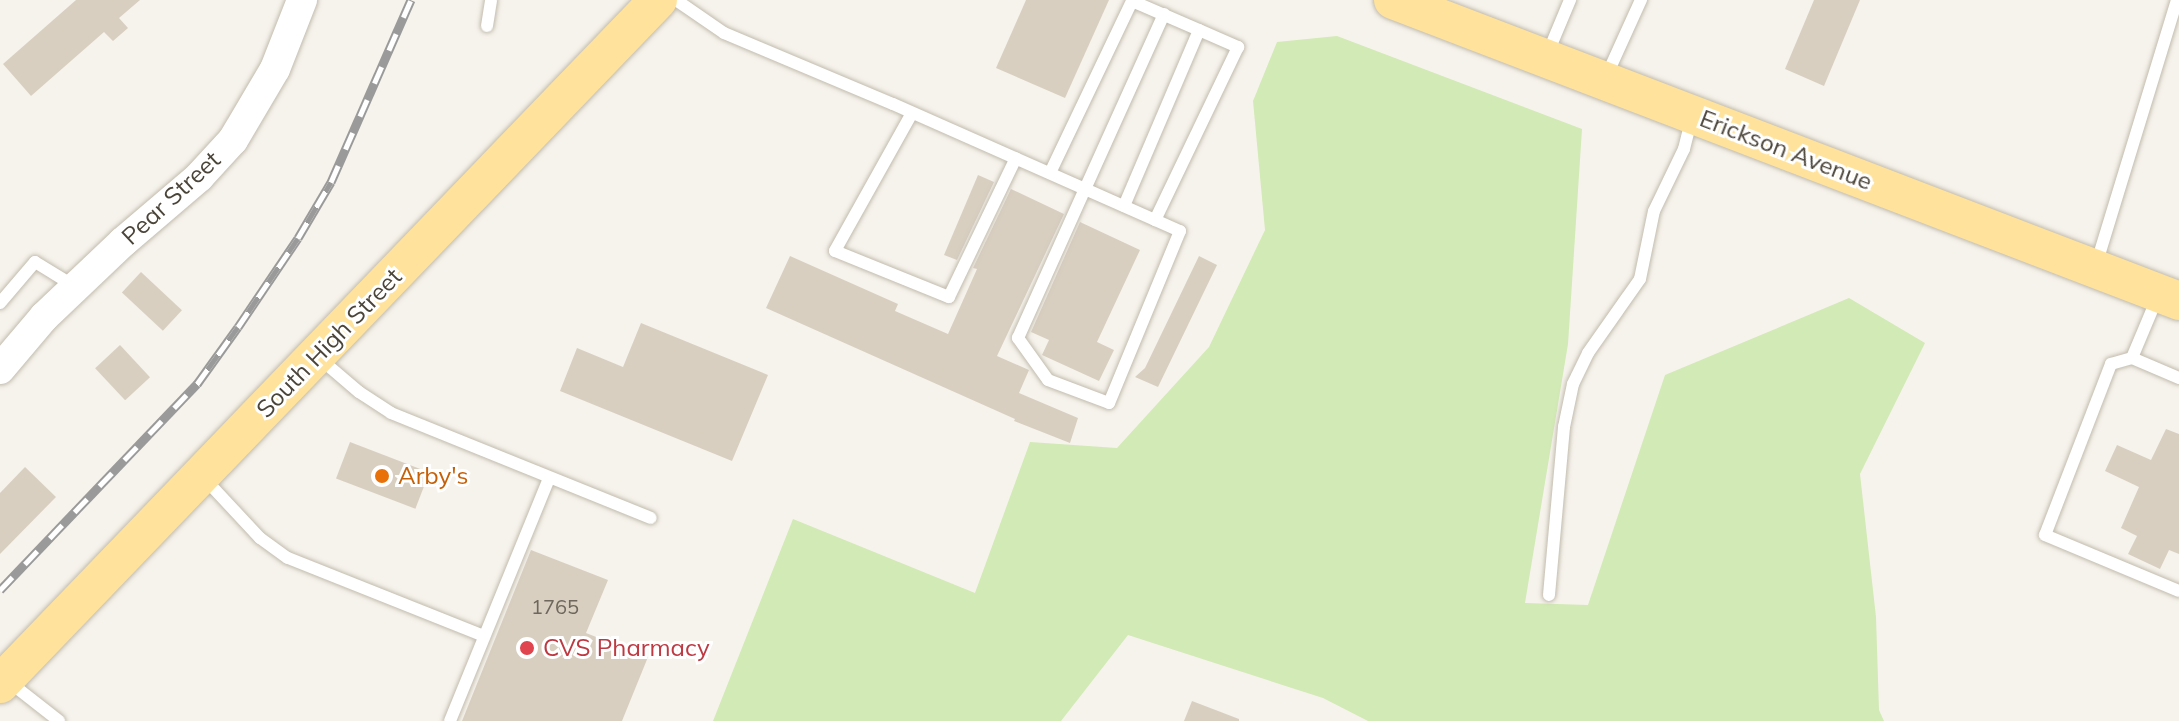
<!DOCTYPE html>
<style>
body{margin:0}
#map{position:relative;width:2179px;height:721px;overflow:hidden;background:#f6f3ec;font-family:Mulish,sans-serif}
div>[style]{position:absolute}
.green>*{inset:0;background:#d2eab5}
.building>*{inset:0;background:#d8cfc1;transform-origin:0 0}
.roads{filter:drop-shadow(0 0 2px #c2bbae) drop-shadow(0 0 2px #c2bbae)}
.service>*{height:12px;margin:-6px;padding:0 6px;transform-origin:6px;border-radius:6px;background:#fff}
.tertiary>*{height:30px;margin:-15px;padding:0 15px;transform-origin:15px;border-radius:15px;background:#fff}
.primary>*{height:38px;margin:-19px;padding:0 19px;transform-origin:19px;border-radius:19px;background:#ffe39c}
.rail>*{height:9px;margin-top:-4.5px;transform-origin:0;background:repeating-linear-gradient(90deg,#fff 0 18px,#9a9a9a 0 36px);box-sizing:border-box;border-block:2px solid #9a9a9a}
.dots>*{width:22px;height:22px;translate:-50% -50%;box-sizing:border-box;border:4px solid #fff;border-radius:50%}
span{translate:-50% -50%;white-space:nowrap;text-align:center;line-height:1.15;-webkit-text-stroke:6px #fff;paint-order:stroke}
.number-label{font-size:20px;color:#6e675b}
.number-label span{-webkit-text-stroke-width:0}
.street-label{font-size:24px;color:#4b4439}
.food-label{font-size:24px;color:#c56008}
.left{translate:0 -50%;text-align:left}
.health-label{font-size:24px;color:#be3a42}
</style>
<div id="map">
<div class="green">
<i style="clip-path:polygon(1337px 36px,1582px 129px,1568px 344px,1525px 603px,1588px 605px,1665px 375px,1849px 298px,1925px 343px,1860px 474px,1876px 617px,1879px 710px,1884px 721px,1368px 721px,1323px 698px,1128px 635px,1061px 721px,713px 721px,793px 519px,975px 593px,1030px 442px,1117px 448px,1209px 347px,1265px 230px,1253px 101px,1277px 42px)"></i>
</div>
<div class="building">
<i style="clip-path:polygon(76px 0,140px 0,119px 18px,128px 28px,113px 41px,104px 32px,31px 96px,3px 64px)"></i>
<i style="clip-path:polygon(1026px 0,1109px 0,1065px 98px,996px 68px)"></i>
<i style="clip-path:polygon(1814px 0,1860px 0,1824px 86px,1785px 69px)"></i>
<i style="clip-path:polygon(978px 175px,994px 182px,957px 260px,944px 255px)"></i>
<i style="clip-path:polygon(1011px 189px,1064px 214px,997px 356px,1029px 370px,1019px 393px,1078px 418px,1070px 443px,1014px 421px,1015px 419px,766px 308px,790px 256px,898px 304px,895px 311px,948px 334px,977px 269px,973px 268px)"></i>
<i style="clip-path:polygon(1080px 222px,1140px 250px,1097px 342px,1114px 350px,1099px 381px,1042px 355px,1049px 340px,1031px 332px)"></i>
<i style="clip-path:polygon(1199px 256px,1217px 265px,1158px 387px,1135px 377px,1145px 368px)"></i>
<i style="left:141px;top:272px;width:56px;height:28px;rotate:43deg"></i>
<i style="clip-path:polygon(641px 323px,768px 375px,732px 461px,560px 391px,577px 348px,623px 367px)"></i>
<i style="left:120px;top:345px;width:44px;height:34px;rotate:47deg"></i>
<i style="clip-path:polygon(2166px 429px,2179px 434px,2179px 554px,2169px 550px,2160px 569px,2128px 554px,2137px 536px,2121px 528px,2139px 487px,2105px 471px,2117px 445px,2151px 460px)"></i>
<i style="left:350px;top:442px;width:85px;height:39px;rotate:21deg"></i>
<i style="clip-path:polygon(25px 467px,56px 497px,0 554px,0 493px)"></i>
<i style="clip-path:polygon(531px 550px,608px 580px,586px 633px,648px 657px,622px 721px,462px 721px)"></i>
<i style="clip-path:polygon(1192px 701px,1239px 719px,1239px 721px,1184px 721px)"></i>
</div>
<div class="roads">
<div class="service">
<i style="left:676px;top:0;width:58px;rotate:34.5deg"></i>
<i style="left:724px;top:33px;width:183px;rotate:22.8deg"></i>
<i style="left:893px;top:104px;width:210px;rotate:23.9deg"></i>
<i style="left:1085px;top:189px;width:104px;rotate:23.9deg"></i>
<i style="left:1180px;top:231px;width:186px;rotate:112.4deg"></i>
<i style="left:1109px;top:403px;width:65px;rotate:-159.3deg"></i>
<i style="left:1048px;top:380px;width:52px;rotate:-125.5deg"></i>
<i style="left:1018px;top:338px;width:163px;rotate:-65.8deg"></i>
<i style="left:1085px;top:189px;width:192px;rotate:-65.7deg"></i>
<i style="left:487px;top:26px;width:26px;rotate:-81deg"></i>
<i style="left:1547px;top:55px;width:60px;rotate:-67.3deg"></i>
<i style="left:1606px;top:77px;width:85px;rotate:-65.6deg"></i>
<i style="left:912px;top:113px;width:158px;rotate:119.2deg"></i>
<i style="left:835px;top:251px;width:123px;rotate:22deg"></i>
<i style="left:949px;top:297px;width:154px;rotate:-64.3deg"></i>
<i style="left:1050px;top:173px;width:191px;rotate:-64.5deg"></i>
<i style="left:1132px;top:1px;width:73px;rotate:23.4deg"></i>
<i style="left:1199px;top:30px;width:43px;rotate:23.6deg"></i>
<i style="left:1238px;top:47px;width:192px;rotate:115.6deg"></i>
<i style="left:1124px;top:206px;width:191px;rotate:-66.9deg"></i>
<i style="left:2096px;top:265px;width:277px;rotate:-73deg"></i>
<i style="left:2158px;top:296px;width:67px;rotate:112.8deg"></i>
<i style="left:2132px;top:358px;width:22px;rotate:164deg"></i>
<i style="left:2111px;top:364px;width:183px;rotate:111.1deg"></i>
<i style="left:2045px;top:535px;width:145px;rotate:22.7deg"></i>
<i style="left:0;top:303px;width:54px;rotate:-49.5deg"></i>
<i style="left:35px;top:262px;width:48px;rotate:31.4deg"></i>
<i style="left:318px;top:357px;width:54px;rotate:40.5deg"></i>
<i style="left:359px;top:392px;width:38px;rotate:33deg"></i>
<i style="left:391px;top:413px;width:280px;rotate:22deg"></i>
<i style="left:2132px;top:358px;width:51px;rotate:23.1deg"></i>
<i style="left:204px;top:478px;width:82px;rotate:47deg"></i>
<i style="left:260px;top:538px;width:34px;rotate:36deg"></i>
<i style="left:288px;top:558px;width:211px;rotate:21.7deg"></i>
<i style="left:1549px;top:595px;width:169px;rotate:-84.9deg"></i>
<i style="left:1564px;top:427px;width:44px;rotate:-78.2deg"></i>
<i style="left:1573px;top:384px;width:34px;rotate:-64deg"></i>
<i style="left:1588px;top:353px;width:90px;rotate:-54.9deg"></i>
<i style="left:1640px;top:279px;width:69px;rotate:-78.4deg"></i>
<i style="left:1654px;top:211px;width:69px;rotate:-64.2deg"></i>
<i style="left:1684px;top:149px;width:32px;rotate:-76deg"></i>
<i style="left:8px;top:681px;width:65px;rotate:38.1deg"></i>
<i style="left:450px;top:721px;width:262px;rotate:-67.8deg"></i>
</div>
<div class="tertiary">
<i style="left:0;top:369px;width:68px;rotate:-49.8deg"></i>
<i style="left:44px;top:317px;width:109px;rotate:-43.5deg"></i>
<i style="left:123px;top:242px;width:100px;rotate:-40.5deg"></i>
<i style="left:199px;top:177px;width:50px;rotate:-47.4deg"></i>
<i style="left:233px;top:140px;width:82px;rotate:-59.4deg"></i>
<i style="left:275px;top:69px;width:74px;rotate:-68.6deg"></i>
</div>
<div class="primary">
<i style="left:1393px;top:0;width:842px;rotate:20.95deg"></i>
<i style="left:0;top:684px;width:949px;rotate:-46.11deg"></i>
</div>
</div>
<div class="rail">
<i style="left:0;top:590px;width:285px;rotate:-46.3deg"></i>
<i style="left:197px;top:384px;width:70px;rotate:-54.3deg"></i>
<i style="left:238px;top:327px;width:107px;rotate:-56deg"></i>
<i style="left:298px;top:238px;width:65px;rotate:-59.5deg"></i>
<i style="left:331px;top:182px;width:199px;rotate:-66.3deg"></i>
</div>
<div class="dots">
<i style="left:382px;top:476px;background:#e8710a"></i>
<i style="left:527px;top:648px;background:#e0444e"></i>
</div>
<div class="number-label">
<span style="left:555px;top:606px">1765</span>
</div>
<div class="street-label">
<span style="left:1786px;top:150px;rotate:21deg">Erickson Avenue</span>
<span style="left:171px;top:198px;rotate:-43deg">Pear Street</span>
<span style="left:329px;top:343px;rotate:-46deg">South High Street</span>
</div>
<div class="food-label">
<span class="left" style="left:398px;top:476px">Arby's</span>
</div>
<div class="health-label">
<span class="left" style="left:543px;top:648px">CVS Pharmacy</span>
</div>
</div>
